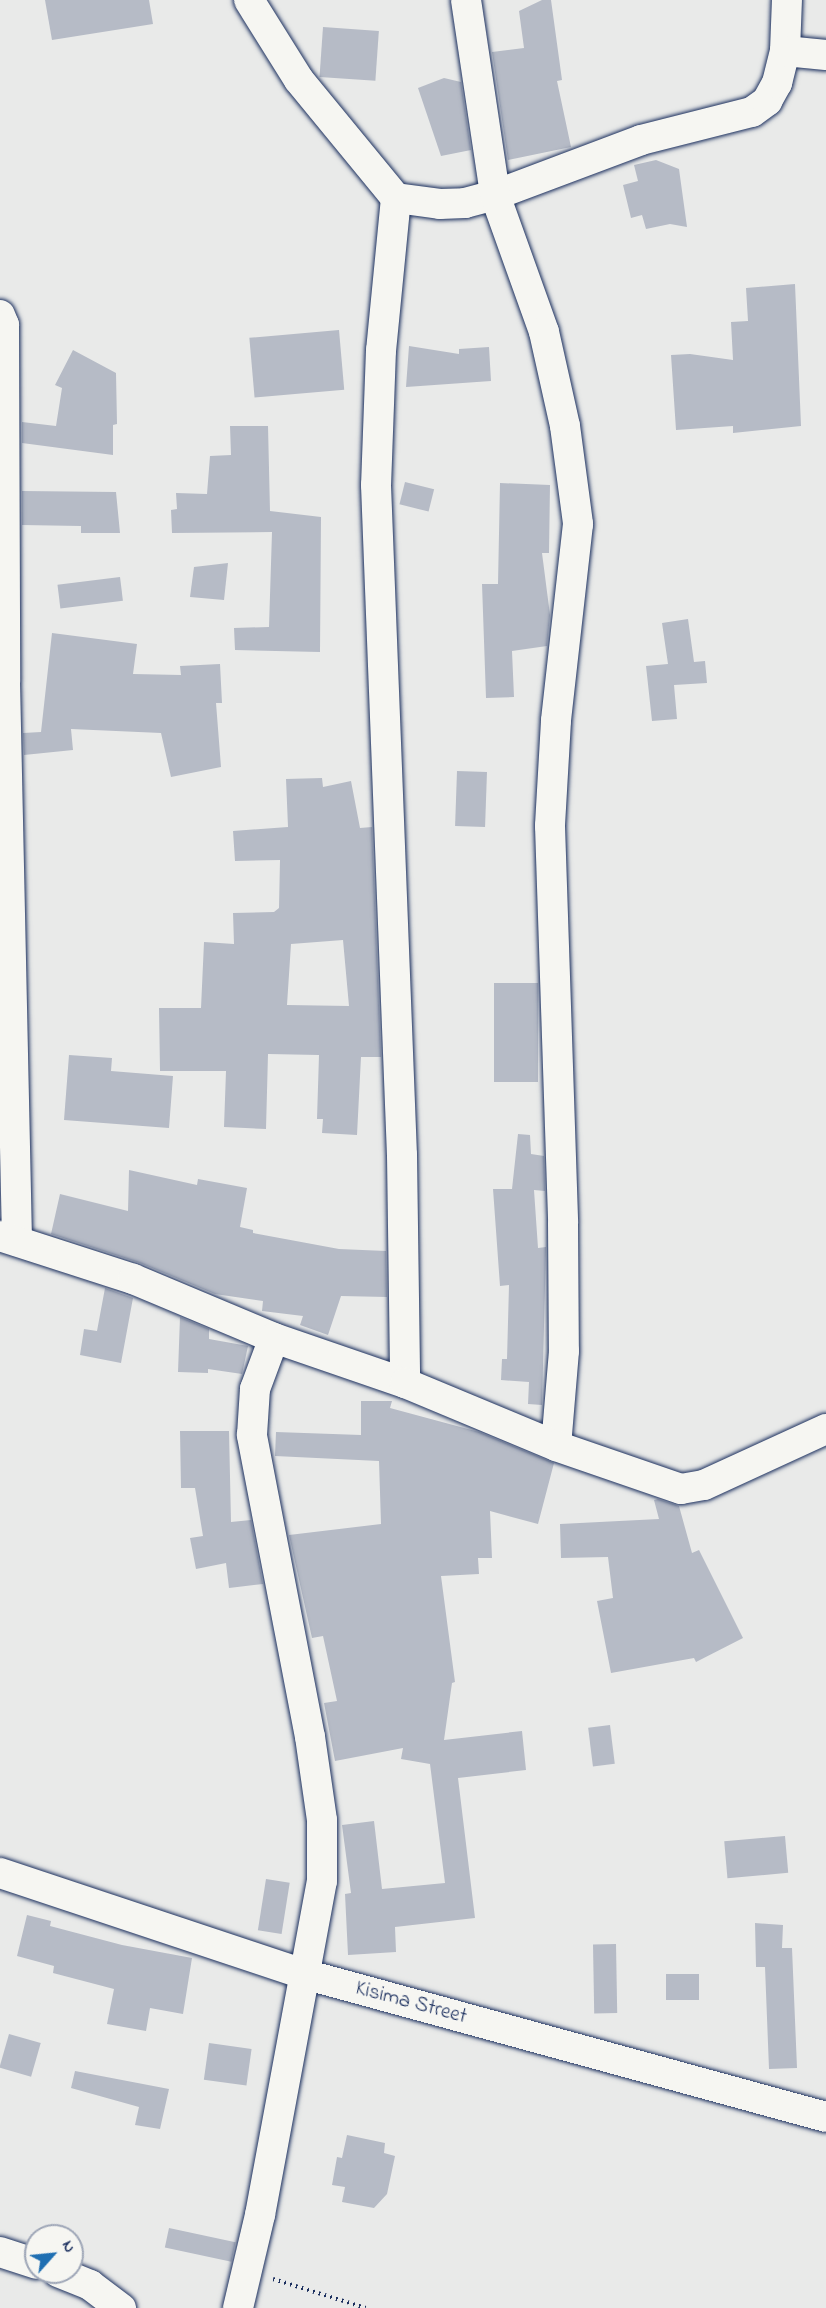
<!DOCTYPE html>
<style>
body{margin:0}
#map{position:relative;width:826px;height:2308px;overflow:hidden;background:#e9eae9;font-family:"Indie Flower",sans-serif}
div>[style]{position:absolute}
.building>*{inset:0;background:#b6bbc6;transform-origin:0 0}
.path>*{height:4px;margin-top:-2px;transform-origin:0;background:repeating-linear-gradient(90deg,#1b2f5e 0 1.5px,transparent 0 6px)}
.roads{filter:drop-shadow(0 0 2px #1b2f5e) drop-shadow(0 0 2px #1b2f5e)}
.street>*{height:30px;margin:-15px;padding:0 15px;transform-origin:15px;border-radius:15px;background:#f6f6f2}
span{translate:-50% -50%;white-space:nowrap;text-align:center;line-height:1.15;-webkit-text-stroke:4.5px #f6f6f2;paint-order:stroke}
.street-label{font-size:21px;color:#1b2f5e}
.north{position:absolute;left:24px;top:2224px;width:60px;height:60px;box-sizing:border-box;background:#f6f6f2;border:2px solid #9ea6b7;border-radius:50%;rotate:63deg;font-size:16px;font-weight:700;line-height:24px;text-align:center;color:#1b2f5e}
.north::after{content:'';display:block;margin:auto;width:21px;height:27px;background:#1f6fb2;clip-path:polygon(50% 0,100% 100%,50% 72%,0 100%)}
</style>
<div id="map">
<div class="building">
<i style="clip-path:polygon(45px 0,149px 0,153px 24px,52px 40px)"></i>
<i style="clip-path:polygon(542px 0,551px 0,562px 80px,557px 81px,571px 147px,508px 160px,492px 52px,524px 48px,519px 11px)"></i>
<i style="left:323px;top:27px;width:56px;height:50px;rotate:4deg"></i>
<i style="clip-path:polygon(444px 78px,461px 82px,471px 150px,441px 156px,418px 88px)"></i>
<i style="clip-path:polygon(656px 160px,679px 169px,687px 227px,670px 224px,646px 229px,642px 215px,631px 218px,623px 185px,638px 181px,634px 165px)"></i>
<i style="clip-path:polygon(795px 284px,801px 426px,733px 433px,733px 426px,676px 430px,671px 355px,690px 354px,733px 360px,731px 322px,748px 321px,746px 288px)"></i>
<i style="left:339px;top:330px;width:60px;height:90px;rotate:85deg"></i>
<i style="clip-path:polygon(409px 346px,459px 354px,459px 349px,489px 347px,491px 381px,406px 387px)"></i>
<i style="clip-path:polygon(73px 350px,116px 373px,117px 424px,113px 425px,113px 455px,22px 443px,22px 422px,56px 426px,62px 388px,55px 385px)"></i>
<i style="clip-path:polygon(230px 426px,268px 426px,270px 511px,321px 517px,320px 652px,235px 650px,234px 628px,269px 627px,272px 532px,172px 533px,171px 510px,177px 509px,176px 493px,207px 494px,210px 456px,231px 455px)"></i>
<i style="left:405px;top:482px;width:30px;height:23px;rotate:14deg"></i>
<i style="clip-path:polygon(500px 483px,550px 485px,549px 553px,542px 553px,550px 615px,547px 646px,512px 651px,514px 697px,486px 698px,482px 584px,498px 584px)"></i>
<i style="clip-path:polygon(22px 491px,116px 492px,120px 533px,81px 533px,81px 526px,22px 525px)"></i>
<i style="clip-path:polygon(228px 563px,224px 600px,190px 597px,194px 567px)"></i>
<i style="left:120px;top:577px;width:24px;height:63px;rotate:83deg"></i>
<i style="clip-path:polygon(688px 619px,694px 662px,705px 661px,707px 683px,674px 685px,677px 719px,652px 721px,646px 666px,668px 664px,662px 623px)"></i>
<i style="clip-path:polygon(52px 633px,137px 644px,133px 674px,181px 675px,180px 666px,220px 664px,222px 703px,216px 703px,221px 767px,171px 777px,161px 733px,71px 729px,73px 750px,24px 755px,23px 733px,41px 732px)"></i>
<i style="left:457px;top:771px;width:30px;height:55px;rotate:2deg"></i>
<i style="clip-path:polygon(evenodd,322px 778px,323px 787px,351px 781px,360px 828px,372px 827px,381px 1057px,361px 1057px,357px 1135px,322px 1133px,323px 1119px,317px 1119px,319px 1055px,268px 1054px,266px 1129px,224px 1127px,226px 1071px,160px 1071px,159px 1008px,201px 1008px,204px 942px,234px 944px,233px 913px,274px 912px,279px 908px,280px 860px,235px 861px,233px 831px,288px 827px,286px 779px,322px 778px,343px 940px,349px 1006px,287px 1005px,291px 944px,343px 940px)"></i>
<i style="left:494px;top:983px;width:44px;height:99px"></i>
<i style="clip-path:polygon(69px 1055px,112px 1058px,111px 1071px,173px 1076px,169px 1128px,64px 1120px)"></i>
<i style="clip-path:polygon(518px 1134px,530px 1135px,531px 1154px,544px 1156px,545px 1191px,534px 1190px,538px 1248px,546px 1247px,542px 1405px,528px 1404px,529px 1382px,501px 1380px,502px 1359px,507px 1359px,509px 1285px,500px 1286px,493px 1189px,512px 1189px)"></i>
<i style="clip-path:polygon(129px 1170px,197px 1185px,198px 1179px,247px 1188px,240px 1227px,253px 1230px,253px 1233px,339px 1249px,386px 1251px,387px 1297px,341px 1296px,328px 1335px,300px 1325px,303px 1316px,262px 1311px,263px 1301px,215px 1294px,140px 1263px,51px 1234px,60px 1194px,128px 1211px)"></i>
<i style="clip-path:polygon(105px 1288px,133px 1298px,121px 1363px,80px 1355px,84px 1329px,97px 1331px)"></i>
<i style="clip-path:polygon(180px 1317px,209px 1329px,209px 1339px,248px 1346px,242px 1374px,208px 1369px,208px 1373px,178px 1372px)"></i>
<i style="clip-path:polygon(361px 1401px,392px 1401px,390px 1408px,479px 1432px,554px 1463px,538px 1524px,490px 1511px,492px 1558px,478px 1558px,479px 1574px,441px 1576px,455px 1682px,452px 1683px,444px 1740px,522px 1731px,526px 1770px,458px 1778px,475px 1918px,395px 1927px,396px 1952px,348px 1955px,345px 1894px,351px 1893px,342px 1825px,374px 1821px,382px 1889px,445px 1883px,430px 1764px,401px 1759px,403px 1748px,335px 1761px,324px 1703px,337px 1701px,323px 1636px,312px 1638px,289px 1535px,381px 1524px,379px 1461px,275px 1456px,276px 1432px,361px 1435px)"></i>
<i style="clip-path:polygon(180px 1431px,229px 1431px,231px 1522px,251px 1520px,263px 1584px,229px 1588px,226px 1563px,196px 1569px,190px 1538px,203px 1536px,195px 1488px,181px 1488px)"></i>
<i style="clip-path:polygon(658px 1499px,679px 1506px,692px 1553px,699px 1550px,743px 1638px,696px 1662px,694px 1658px,611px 1673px,597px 1601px,613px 1598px,608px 1557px,561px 1558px,560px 1524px,659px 1519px,654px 1500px)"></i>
<i style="left:610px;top:1725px;width:39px;height:22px;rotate:83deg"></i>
<i style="left:785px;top:1836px;width:37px;height:61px;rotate:85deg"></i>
<i style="left:266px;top:1879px;width:24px;height:52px;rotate:9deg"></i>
<i style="clip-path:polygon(27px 1915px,51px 1921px,50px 1926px,122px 1945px,192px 1958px,183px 2014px,150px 2008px,146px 2031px,107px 2024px,114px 1989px,53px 1973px,54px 1966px,17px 1956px)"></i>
<i style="clip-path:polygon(755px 1923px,783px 1925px,782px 1948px,792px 1948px,797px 2068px,769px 2069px,765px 1967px,756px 1967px)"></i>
<i style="left:616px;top:1944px;width:69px;height:23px;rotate:89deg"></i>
<i style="left:666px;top:1974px;width:33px;height:26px"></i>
<i style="left:9px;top:2034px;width:33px;height:35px;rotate:16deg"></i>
<i style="left:209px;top:2043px;width:43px;height:37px;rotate:8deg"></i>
<i style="clip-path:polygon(75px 2071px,169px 2089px,160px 2129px,135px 2125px,139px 2107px,71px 2088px)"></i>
<i style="clip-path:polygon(347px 2135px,385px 2143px,384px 2153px,395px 2156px,387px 2194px,374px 2208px,342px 2202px,345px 2187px,332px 2185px,337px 2157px,342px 2158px)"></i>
<i style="left:169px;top:2228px;width:68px;height:20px;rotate:12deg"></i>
</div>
<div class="path">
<i style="left:273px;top:2279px;width:97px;rotate:17.3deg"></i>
</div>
<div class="roads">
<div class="street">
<i style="left:249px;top:0;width:94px;rotate:58deg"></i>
<i style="left:299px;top:80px;width:153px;rotate:50.6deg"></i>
<i style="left:396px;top:198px;width:44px;rotate:7.8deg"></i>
<i style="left:440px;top:204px;width:25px;rotate:-2deg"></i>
<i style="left:465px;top:203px;width:31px;rotate:-15deg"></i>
<i style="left:495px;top:195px;width:156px;rotate:-20.6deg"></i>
<i style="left:641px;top:140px;width:114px;rotate:-14.2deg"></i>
<i style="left:752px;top:112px;width:19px;rotate:-36deg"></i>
<i style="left:767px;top:101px;width:21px;rotate:-61deg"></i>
<i style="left:777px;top:83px;width:33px;rotate:-76deg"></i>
<i style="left:785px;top:51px;width:51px;rotate:-87.8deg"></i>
<i style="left:466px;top:0;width:197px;rotate:81.5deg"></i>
<i style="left:495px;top:195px;width:145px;rotate:70.3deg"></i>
<i style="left:544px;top:332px;width:96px;rotate:77.4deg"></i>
<i style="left:565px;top:426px;width:99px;rotate:82.4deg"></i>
<i style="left:578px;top:524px;width:198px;rotate:96.4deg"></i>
<i style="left:556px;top:721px;width:105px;rotate:93.3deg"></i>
<i style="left:550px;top:826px;width:397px;rotate:88.1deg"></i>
<i style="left:563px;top:1223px;width:128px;rotate:89.6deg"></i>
<i style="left:564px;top:1351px;width:95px;rotate:94.8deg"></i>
<i style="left:785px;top:51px;width:41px;rotate:5.6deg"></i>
<i style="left:396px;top:198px;width:153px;rotate:95.6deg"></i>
<i style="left:381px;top:350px;width:135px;rotate:92.1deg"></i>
<i style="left:376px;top:485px;width:671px;rotate:87.78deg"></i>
<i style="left:402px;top:1155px;width:228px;rotate:89.2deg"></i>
<i style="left:0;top:315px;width:11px;rotate:68deg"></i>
<i style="left:4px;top:325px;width:356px;rotate:89.8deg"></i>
<i style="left:5px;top:681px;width:560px;rotate:88.77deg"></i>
<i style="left:0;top:1236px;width:140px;rotate:17.9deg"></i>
<i style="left:133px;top:1279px;width:153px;rotate:22.7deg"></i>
<i style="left:274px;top:1338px;width:139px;rotate:19deg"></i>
<i style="left:405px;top:1383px;width:164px;rotate:22.6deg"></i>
<i style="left:556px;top:1446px;width:132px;rotate:19deg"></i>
<i style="left:681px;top:1489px;width:23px;rotate:-10deg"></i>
<i style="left:704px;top:1485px;width:134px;rotate:-24.7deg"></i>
<i style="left:0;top:1873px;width:320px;rotate:18.4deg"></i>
<i style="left:304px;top:1974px;width:541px;rotate:15.32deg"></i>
<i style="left:0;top:2252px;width:38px;rotate:18deg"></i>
<i style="left:58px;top:2272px;width:35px;rotate:22deg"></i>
<i style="left:90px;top:2285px;width:39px;rotate:37deg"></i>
<i style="left:238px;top:2308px;width:96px;rotate:-76.7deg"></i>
<i style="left:260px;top:2215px;width:340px;rotate:-79.5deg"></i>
<i style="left:322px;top:1881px;width:61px;rotate:-90deg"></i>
<i style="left:322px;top:1820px;width:84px;rotate:-98.2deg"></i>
<i style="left:310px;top:1737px;width:308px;rotate:-100.9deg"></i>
<i style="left:252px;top:1435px;width:46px;rotate:-86.3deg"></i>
<i style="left:255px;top:1389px;width:54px;rotate:-69.6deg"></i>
</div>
</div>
<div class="street-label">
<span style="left:411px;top:2003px;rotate:15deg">Kisima Street</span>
</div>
<div class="north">N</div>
</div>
